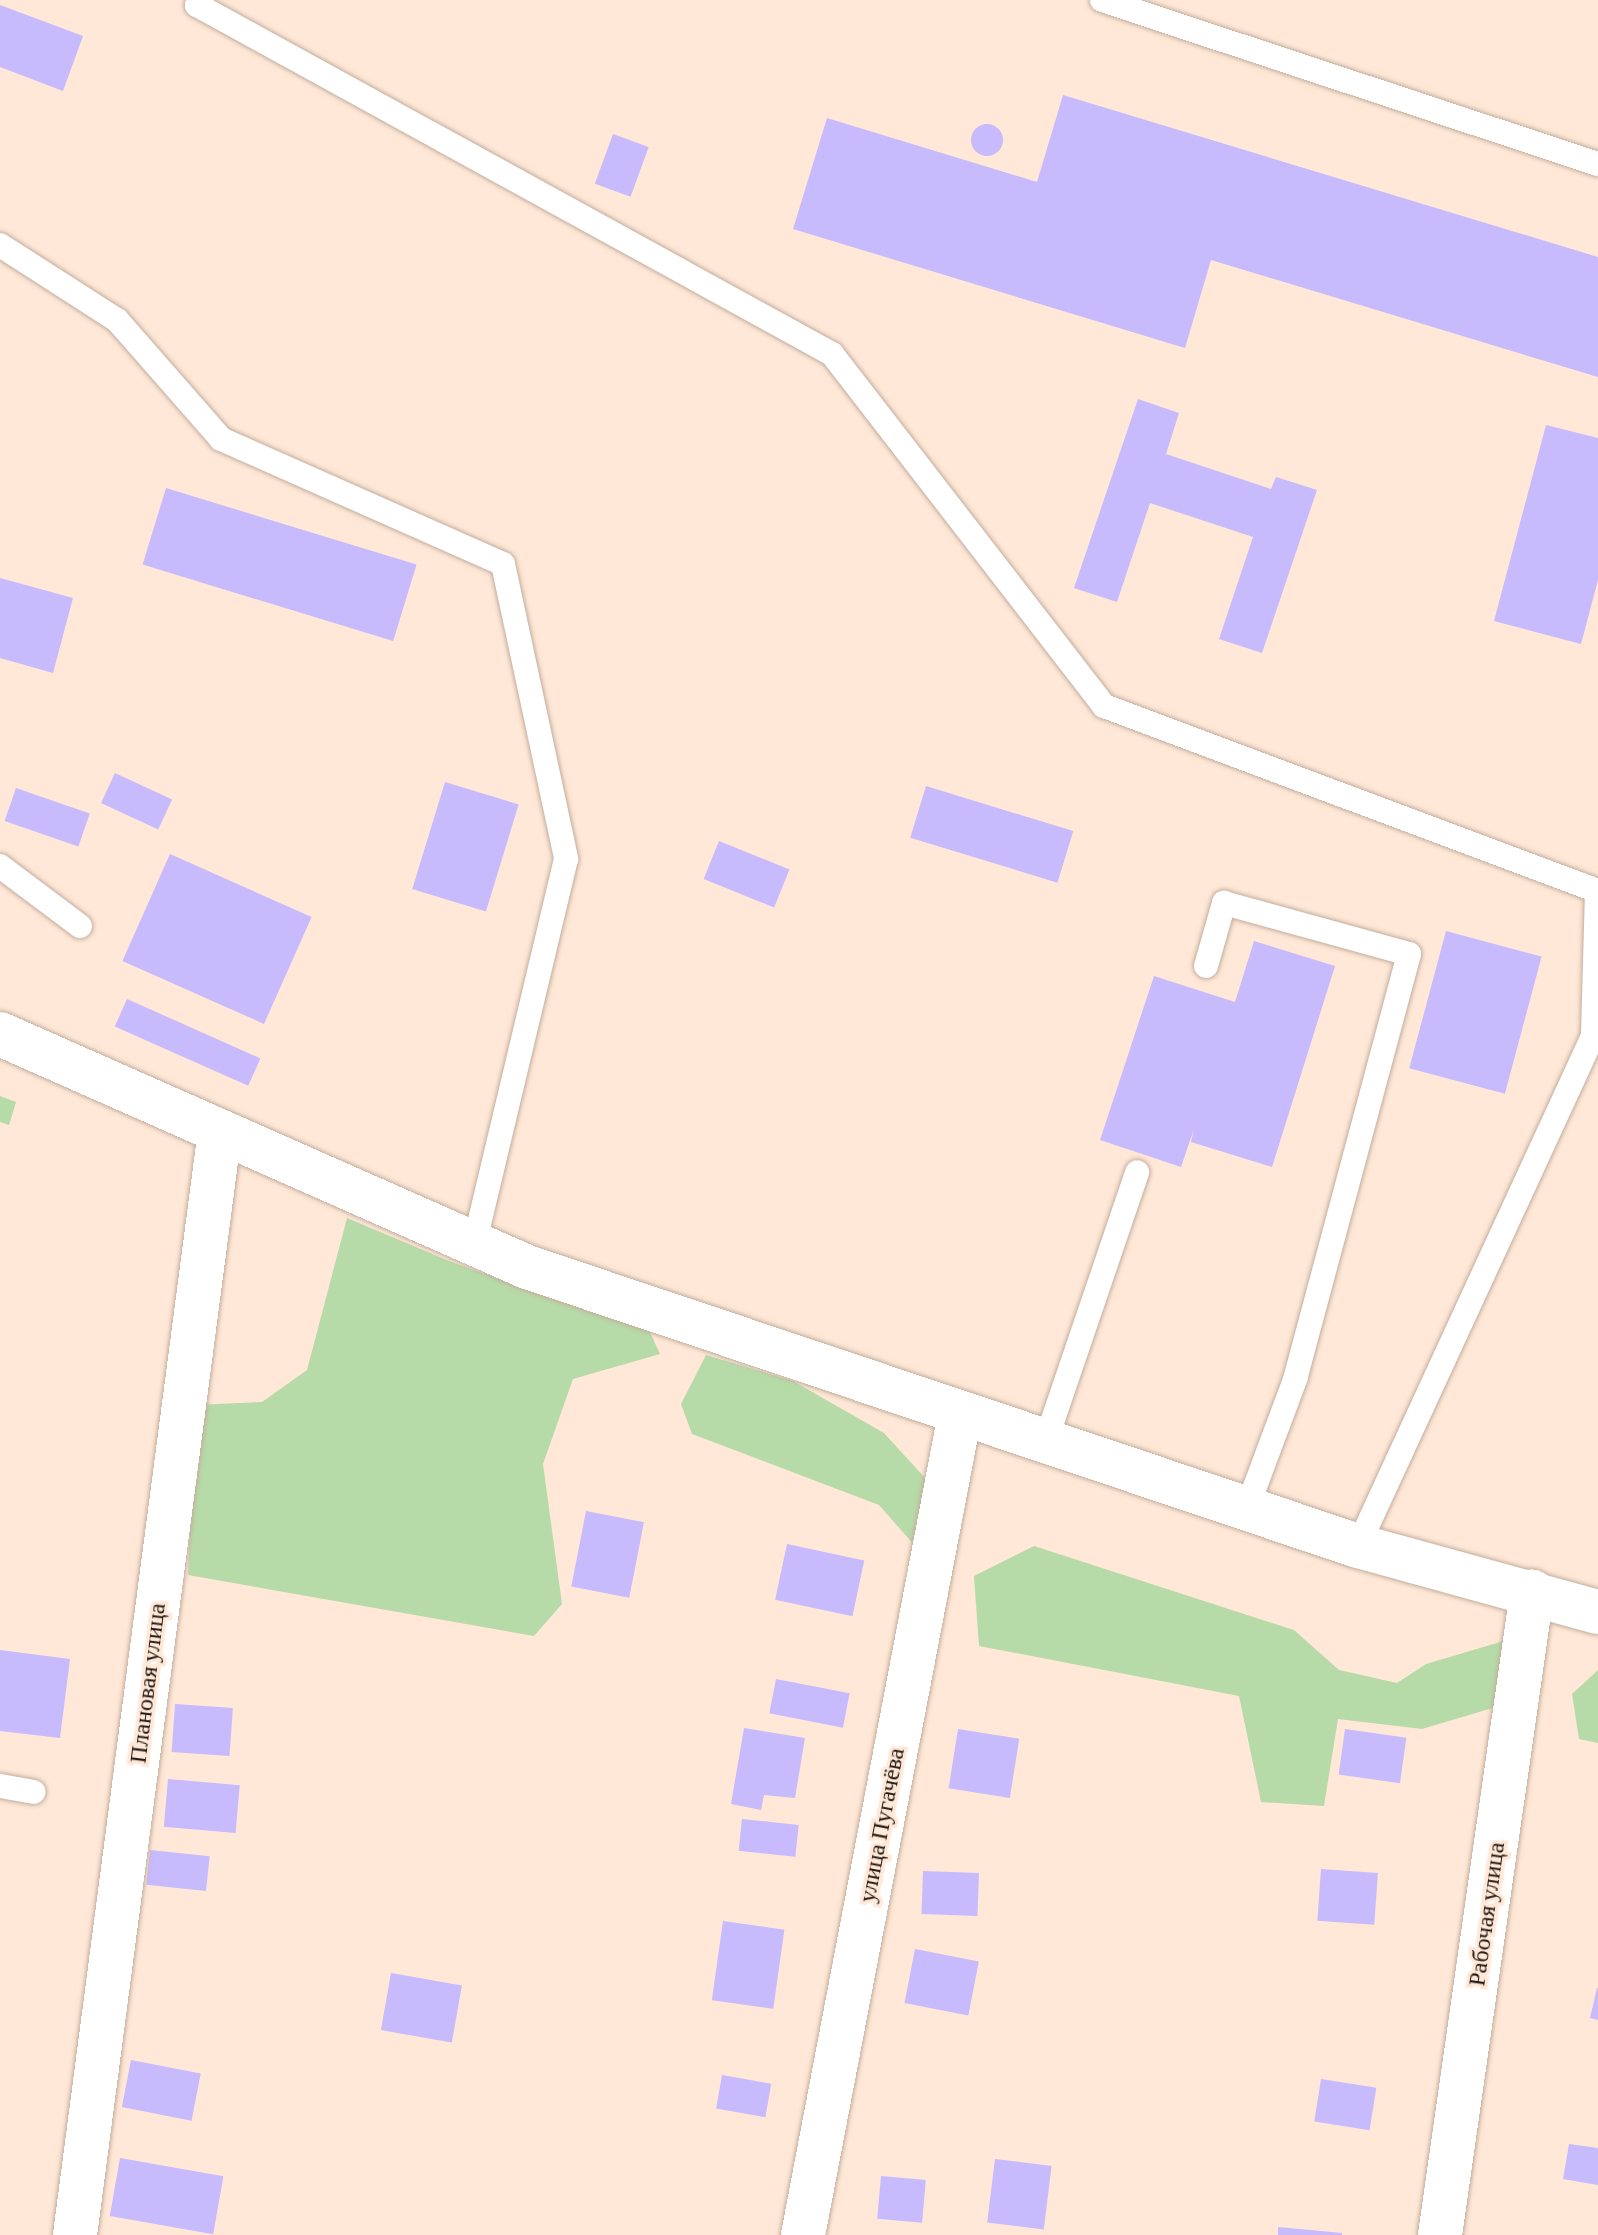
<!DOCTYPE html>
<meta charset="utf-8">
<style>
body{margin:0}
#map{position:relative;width:1598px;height:2235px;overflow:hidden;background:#ffe8d7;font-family:"Crimson Pro",serif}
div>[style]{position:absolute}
.green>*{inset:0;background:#b6dba8}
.building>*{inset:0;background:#c7bafd;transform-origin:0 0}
.round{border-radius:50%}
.roads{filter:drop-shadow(0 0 2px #c3ad9d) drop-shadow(0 0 2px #c3ad9d)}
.lane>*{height:24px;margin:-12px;padding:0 12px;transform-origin:12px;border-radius:12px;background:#fff}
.street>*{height:44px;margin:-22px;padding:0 22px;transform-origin:22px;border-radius:22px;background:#fff}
.secondary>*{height:44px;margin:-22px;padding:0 22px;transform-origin:22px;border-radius:22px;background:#fff}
span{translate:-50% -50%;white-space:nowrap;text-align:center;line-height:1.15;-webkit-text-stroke:7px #ffe8d7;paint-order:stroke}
.street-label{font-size:24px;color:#201812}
</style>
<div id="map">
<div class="green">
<i style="clip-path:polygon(0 1096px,16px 1102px,9px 1125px,0 1122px)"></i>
<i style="clip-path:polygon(347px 1218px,449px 1261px,570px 1304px,643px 1317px,660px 1354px,573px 1379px,543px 1464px,562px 1604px,534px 1636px,188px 1575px,195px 1405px,262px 1402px,307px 1370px)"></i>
<i style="clip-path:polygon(706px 1355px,793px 1381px,884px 1433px,936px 1490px,923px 1555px,879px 1505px,692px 1434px,681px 1404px)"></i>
<i style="clip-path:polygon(1034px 1546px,1294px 1630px,1339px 1670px,1397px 1683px,1426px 1664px,1507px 1640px,1506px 1704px,1422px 1729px,1338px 1719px,1324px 1806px,1261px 1802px,1239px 1696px,979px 1646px,974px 1576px)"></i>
<i style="clip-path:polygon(1598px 1670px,1598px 1743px,1579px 1739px,1572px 1694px)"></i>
</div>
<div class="building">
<i style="clip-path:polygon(0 5px,83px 36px,63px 91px,0 67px)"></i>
<i style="clip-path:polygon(1063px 95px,1598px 257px,1598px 377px,1211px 260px,1185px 348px,793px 229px,827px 118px,1037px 182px)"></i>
<i class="round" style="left:971px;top:124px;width:32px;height:32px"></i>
<i style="left:613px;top:134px;width:38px;height:53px;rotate:20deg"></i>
<i style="clip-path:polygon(1138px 399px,1179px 413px,1166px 454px,1271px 489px,1276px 477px,1317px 490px,1262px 653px,1219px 639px,1253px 537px,1150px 503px,1117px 602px,1074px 588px)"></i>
<i style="clip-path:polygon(1546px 425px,1598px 438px,1598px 580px,1581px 644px,1494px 621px)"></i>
<i style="left:166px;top:488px;width:262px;height:80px;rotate:17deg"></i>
<i style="clip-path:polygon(0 578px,73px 598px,53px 673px,0 658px)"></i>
<i style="left:115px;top:773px;width:63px;height:33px;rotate:25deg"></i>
<i style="left:445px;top:782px;width:77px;height:112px;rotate:17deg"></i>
<i style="left:926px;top:786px;width:154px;height:54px;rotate:17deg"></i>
<i style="left:16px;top:788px;width:78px;height:35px;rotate:19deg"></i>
<i style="left:719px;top:841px;width:76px;height:41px;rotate:22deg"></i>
<i style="left:170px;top:854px;width:155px;height:117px;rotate:24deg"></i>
<i style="left:1446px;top:931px;width:99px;height:142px;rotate:15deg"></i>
<i style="clip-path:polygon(1254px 941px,1335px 966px,1272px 1167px,1191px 1142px,1194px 1129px,1181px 1167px,1100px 1140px,1154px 976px,1235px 1002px)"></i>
<i style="left:127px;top:999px;width:146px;height:30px;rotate:24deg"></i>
<i style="left:586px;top:1511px;width:59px;height:77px;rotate:11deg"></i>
<i style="left:787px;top:1544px;width:79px;height:57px;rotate:12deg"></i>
<i style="clip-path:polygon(0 1650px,70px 1659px,60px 1738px,0 1731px)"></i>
<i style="left:776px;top:1679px;width:75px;height:35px;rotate:11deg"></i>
<i style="left:175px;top:1704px;width:58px;height:48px;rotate:4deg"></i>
<i style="clip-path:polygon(744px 1728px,805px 1738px,795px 1798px,764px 1795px,761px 1810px,731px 1804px)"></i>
<i style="left:958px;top:1729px;width:62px;height:60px;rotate:9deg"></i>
<i style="left:1345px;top:1729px;width:62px;height:46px;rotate:8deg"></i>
<i style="left:168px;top:1779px;width:72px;height:48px;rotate:5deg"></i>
<i style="left:742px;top:1819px;width:57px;height:32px;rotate:6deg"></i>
<i style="left:150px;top:1850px;width:60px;height:35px;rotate:6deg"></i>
<i style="left:1321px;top:1869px;width:57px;height:52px;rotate:4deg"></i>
<i style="left:923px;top:1871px;width:56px;height:43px;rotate:2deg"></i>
<i style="left:723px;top:1921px;width:62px;height:80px;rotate:8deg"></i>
<i style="left:915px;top:1949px;width:65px;height:55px;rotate:11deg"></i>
<i style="left:391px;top:1973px;width:72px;height:58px;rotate:10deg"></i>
<i style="clip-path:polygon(1597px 1988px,1598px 1988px,1598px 2020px,1590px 2018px)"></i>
<i style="left:131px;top:2060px;width:71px;height:48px;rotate:11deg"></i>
<i style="left:722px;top:2075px;width:50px;height:34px;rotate:10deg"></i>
<i style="left:1321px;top:2079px;width:56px;height:43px;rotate:9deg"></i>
<i style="clip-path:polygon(1569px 2144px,1598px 2148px,1598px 2185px,1563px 2179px)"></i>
<i style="left:120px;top:2158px;width:105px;height:59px;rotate:10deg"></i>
<i style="left:995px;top:2159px;width:57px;height:64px;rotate:7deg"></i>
<i style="left:881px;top:2176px;width:45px;height:43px;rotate:5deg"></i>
<i style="clip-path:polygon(1278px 2227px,1342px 2233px,1342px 2235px,1278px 2235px)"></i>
</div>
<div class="roads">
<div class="lane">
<i style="left:200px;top:0;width:6px;rotate:121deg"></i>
<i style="left:197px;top:5px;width:725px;rotate:28.79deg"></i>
<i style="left:832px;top:354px;width:445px;rotate:52.3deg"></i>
<i style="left:1104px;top:706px;width:528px;rotate:20.53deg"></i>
<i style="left:1102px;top:0;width:522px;rotate:18.3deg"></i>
<i style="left:0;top:245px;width:139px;rotate:32.7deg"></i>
<i style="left:117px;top:320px;width:158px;rotate:48.8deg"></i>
<i style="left:221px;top:439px;width:308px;rotate:23.9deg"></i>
<i style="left:503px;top:564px;width:302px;rotate:77.9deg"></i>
<i style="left:566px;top:859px;width:396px;rotate:103.4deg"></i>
<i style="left:0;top:866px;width:100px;rotate:36.9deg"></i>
<i style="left:1597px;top:891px;width:145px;rotate:91.6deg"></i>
<i style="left:1593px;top:1036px;width:7px;rotate:45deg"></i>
<i style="left:1206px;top:966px;width:66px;rotate:-74.1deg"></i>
<i style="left:1224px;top:903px;width:192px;rotate:15.4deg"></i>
<i style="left:1409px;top:954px;width:438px;rotate:105deg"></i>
<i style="left:1296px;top:1377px;width:140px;rotate:110.5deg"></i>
<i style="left:1045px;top:1443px;width:286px;rotate:-71.2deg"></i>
<i style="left:1358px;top:1546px;width:562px;rotate:-65.26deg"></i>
<i style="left:0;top:1786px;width:34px;rotate:10deg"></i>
</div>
<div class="street">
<i style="left:75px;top:2235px;width:1113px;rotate:-82.52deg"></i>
<i style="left:803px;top:2235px;width:836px;rotate:-79.17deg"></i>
<i style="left:1440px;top:2235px;width:650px;rotate:-81.86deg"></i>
</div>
<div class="secondary">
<i style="left:0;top:1034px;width:576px;rotate:23.85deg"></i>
<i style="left:527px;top:1267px;width:877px;rotate:18.56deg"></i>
<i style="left:1358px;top:1546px;width:249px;rotate:15.4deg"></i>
</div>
</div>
<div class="street-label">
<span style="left:147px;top:1683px;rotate:-83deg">Плановая улица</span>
<span style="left:881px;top:1825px;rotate:-79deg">улица Пугачёва</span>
<span style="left:1486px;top:1914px;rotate:-82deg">Рабочая улица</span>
</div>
</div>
